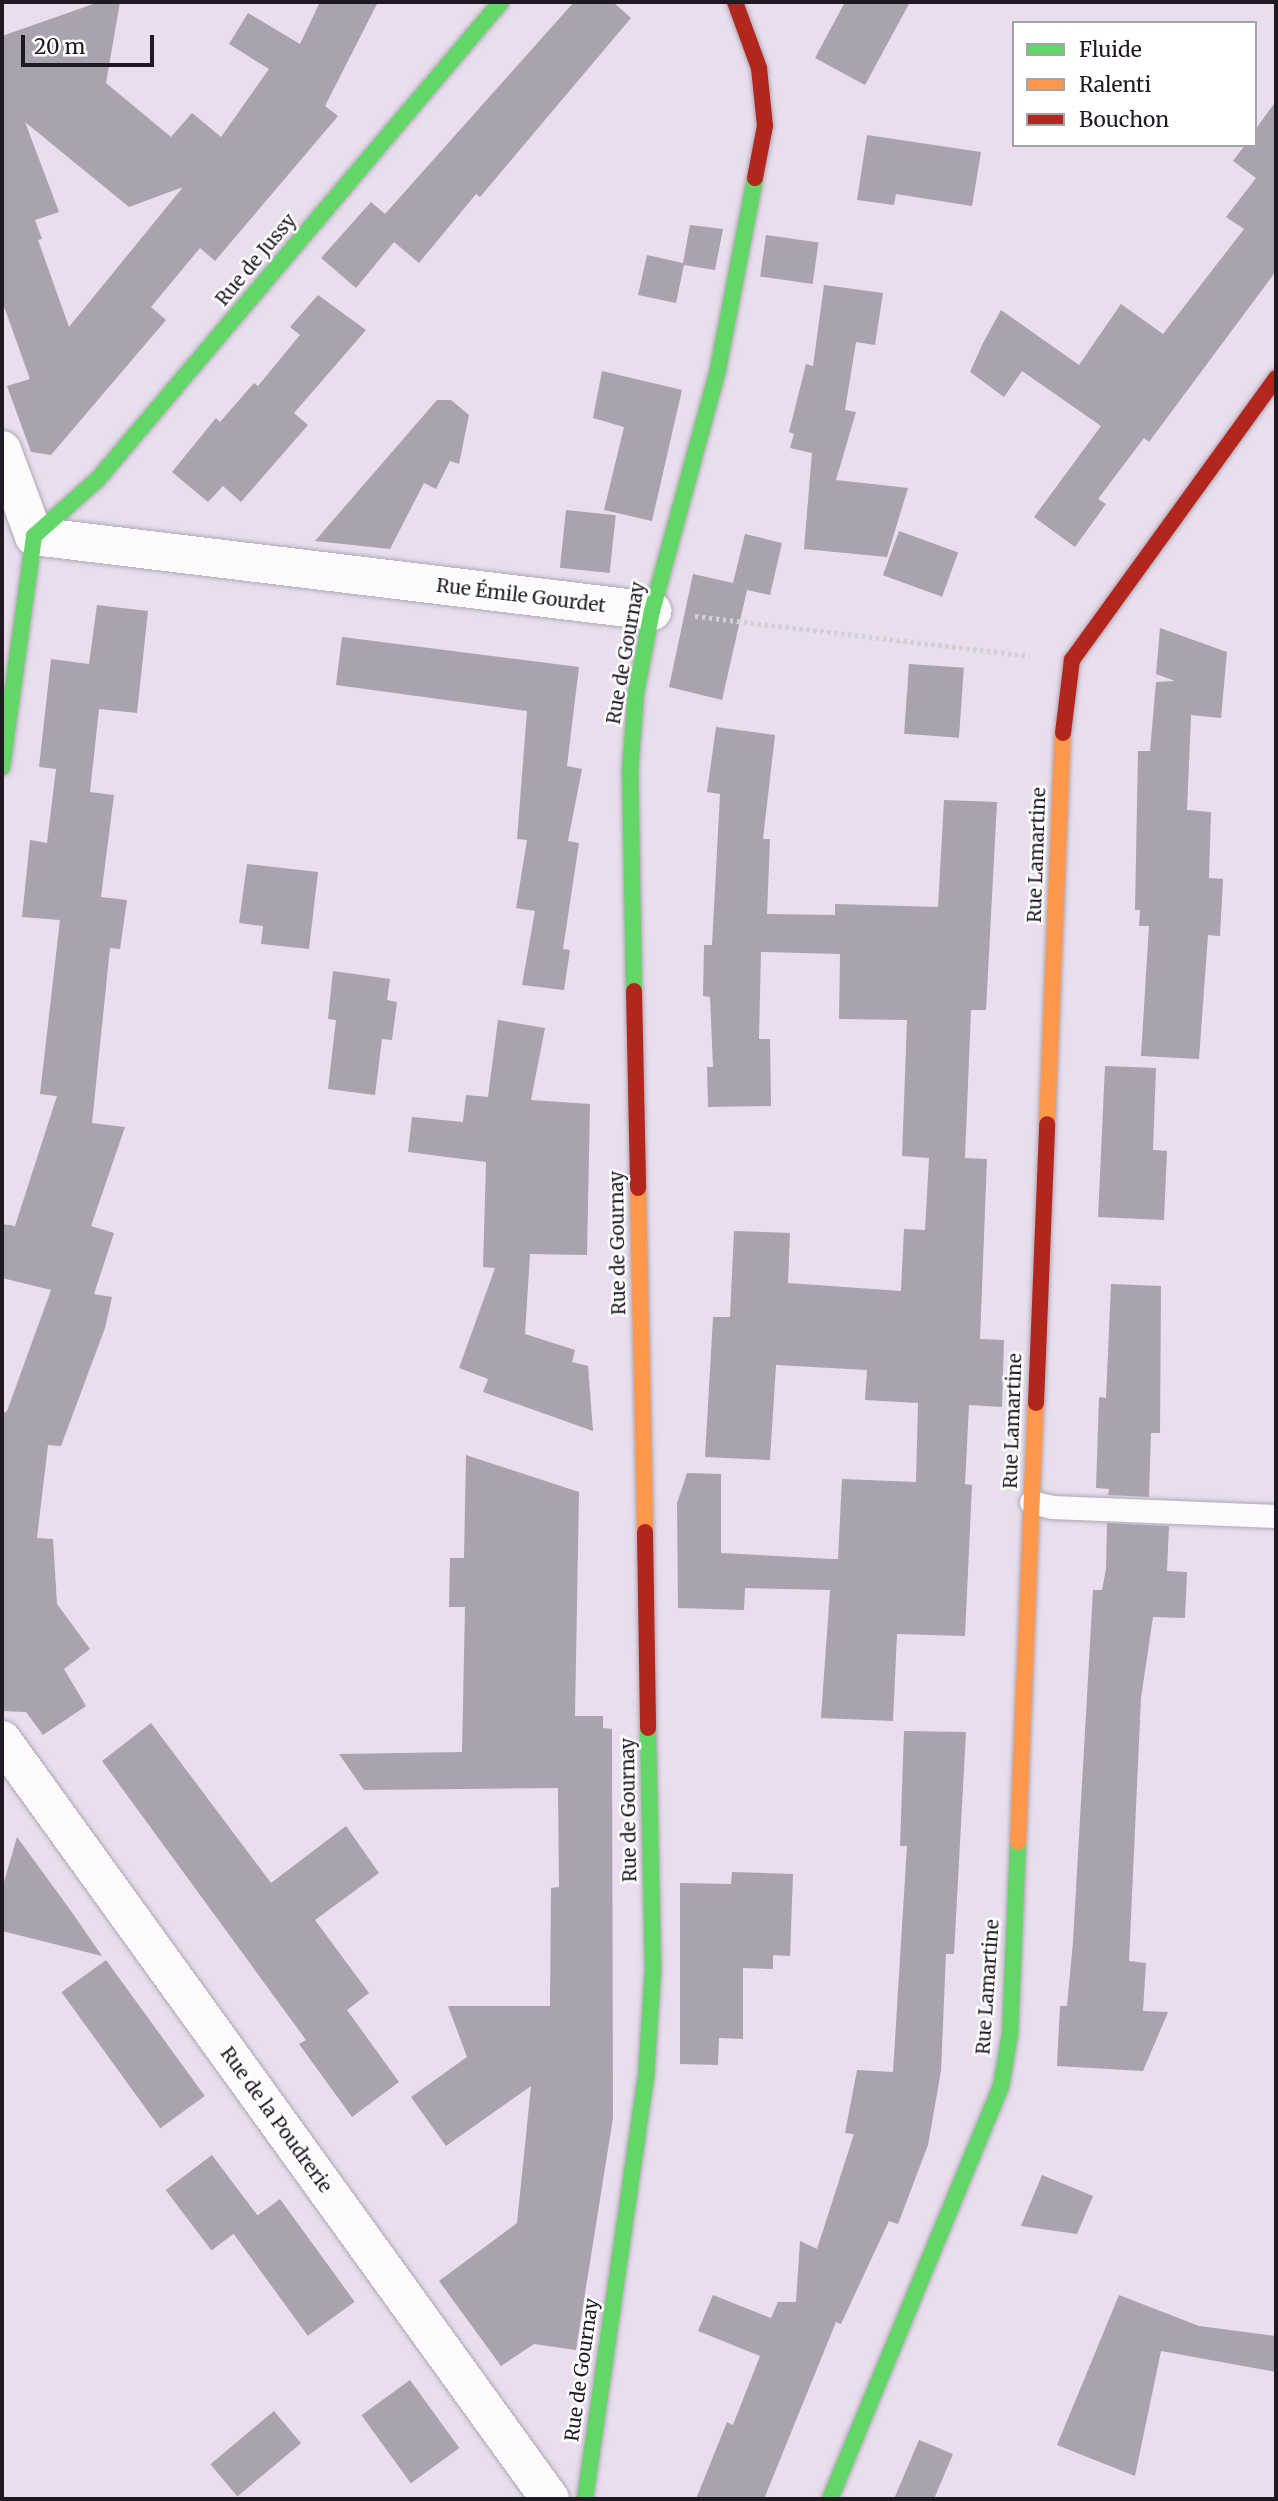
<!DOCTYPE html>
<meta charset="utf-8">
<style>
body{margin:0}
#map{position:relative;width:1278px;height:2501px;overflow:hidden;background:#e8deed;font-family:Merriweather,serif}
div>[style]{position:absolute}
.building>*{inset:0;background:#aaa2ae;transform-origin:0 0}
.path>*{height:4.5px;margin-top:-2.25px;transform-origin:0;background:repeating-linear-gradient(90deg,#d3d0d4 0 3.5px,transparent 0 7px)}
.roads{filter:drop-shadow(0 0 2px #afa8b3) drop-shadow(0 0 2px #afa8b3)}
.lane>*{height:23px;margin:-11.5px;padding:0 11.5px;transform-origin:11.5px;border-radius:11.5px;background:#fcfafc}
.street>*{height:38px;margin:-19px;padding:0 19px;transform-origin:19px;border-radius:19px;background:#fcfafc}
.fast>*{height:16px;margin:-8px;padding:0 8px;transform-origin:8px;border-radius:8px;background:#63d668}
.slow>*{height:16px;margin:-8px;padding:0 8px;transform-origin:8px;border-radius:8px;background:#ff974d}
.jam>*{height:16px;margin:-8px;padding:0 8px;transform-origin:8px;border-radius:8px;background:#b3261e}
span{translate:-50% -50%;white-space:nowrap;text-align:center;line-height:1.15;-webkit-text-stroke:5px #fff;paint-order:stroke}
.street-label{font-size:19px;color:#201923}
.frame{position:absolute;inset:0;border:4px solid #201923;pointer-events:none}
.legend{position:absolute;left:1012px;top:21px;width:245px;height:126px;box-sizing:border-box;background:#fff;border:2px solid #a6a3a7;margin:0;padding:9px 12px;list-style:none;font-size:21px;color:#201923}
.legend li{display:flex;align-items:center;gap:14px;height:35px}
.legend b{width:35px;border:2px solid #a6a3a7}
.scale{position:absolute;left:21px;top:35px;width:133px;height:32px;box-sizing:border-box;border:4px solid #201923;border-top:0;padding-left:9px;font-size:21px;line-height:24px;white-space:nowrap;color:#201923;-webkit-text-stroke:5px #fff;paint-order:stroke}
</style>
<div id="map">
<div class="building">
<i style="clip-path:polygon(evenodd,99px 2px,120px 2px,106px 83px,171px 137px,192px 113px,221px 137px,269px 69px,229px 44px,248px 13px,300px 44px,320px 2px,378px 2px,325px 106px,338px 116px,215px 261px,200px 248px,151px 307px,166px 320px,51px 455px,31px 452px,7px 386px,30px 379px,2px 301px,2px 36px,99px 2px,25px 122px,129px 207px,183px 187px,69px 327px,38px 240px,42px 239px,35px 220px,59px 212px,25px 122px)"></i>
<i style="clip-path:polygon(574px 2px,613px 2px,631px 18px,480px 197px,476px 194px,419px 263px,394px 242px,356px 288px,321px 258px,371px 202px,385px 214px)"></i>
<i style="clip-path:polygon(845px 2px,910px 2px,865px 85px,815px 58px)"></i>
<i style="clip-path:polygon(1276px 101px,1276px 271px,1149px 442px,1144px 438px,1098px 499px,1106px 504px,1075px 547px,1034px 517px,1101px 426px,1022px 371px,1004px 397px,970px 372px,983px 343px,1001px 310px,1079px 365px,1121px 304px,1163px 334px,1244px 229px,1226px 217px,1256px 178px,1233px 161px,1245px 145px,1255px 145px,1255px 130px)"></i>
<i style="clip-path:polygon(867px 135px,981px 152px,972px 206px,896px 194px,894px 205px,857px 200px)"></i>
<i style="clip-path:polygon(690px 225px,723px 229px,715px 270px,684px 265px,676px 303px,638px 295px,647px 255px,683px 263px)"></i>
<i style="left:766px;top:235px;width:53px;height:42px;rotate:8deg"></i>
<i style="clip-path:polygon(824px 285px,883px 293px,875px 345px,856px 342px,845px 410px,856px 412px,836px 480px,908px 488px,887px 557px,804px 549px,812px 453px,790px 448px,794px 434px,789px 432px,806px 364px,813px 366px)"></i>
<i style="clip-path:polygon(318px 295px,366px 330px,294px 413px,308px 425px,241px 502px,223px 486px,208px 502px,172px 472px,216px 418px,220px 422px,254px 383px,258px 386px,300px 335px,290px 327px)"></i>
<i style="clip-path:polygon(602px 371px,682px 390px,652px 521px,604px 510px,624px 427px,593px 418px)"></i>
<i style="clip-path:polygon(437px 400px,451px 400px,469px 415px,459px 464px,450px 461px,436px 489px,424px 483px,390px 549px,315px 541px)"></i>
<i style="left:566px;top:510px;width:50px;height:58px;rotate:6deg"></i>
<i style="left:899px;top:531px;width:63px;height:47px;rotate:20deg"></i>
<i style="clip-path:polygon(745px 534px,782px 543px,770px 595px,747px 590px,722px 700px,669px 687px,693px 574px,733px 583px)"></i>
<i style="clip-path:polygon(97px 605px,148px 611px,137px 713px,99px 709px,90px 792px,114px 795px,101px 897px,127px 900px,120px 949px,110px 948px,92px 1123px,125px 1127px,91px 1226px,114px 1233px,94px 1294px,112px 1297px,105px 1328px,61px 1446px,48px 1445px,37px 1538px,53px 1539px,57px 1604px,90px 1649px,64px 1669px,86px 1706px,43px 1735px,26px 1712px,2px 1711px,2px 1414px,7px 1411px,51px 1290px,2px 1278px,2px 1224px,15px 1226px,57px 1096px,40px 1094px,60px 920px,22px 917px,30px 840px,47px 843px,56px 769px,39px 767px,51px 659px,89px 664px)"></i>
<i style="clip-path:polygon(1160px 628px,1227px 652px,1221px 718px,1191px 715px,1187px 810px,1211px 812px,1209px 878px,1223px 879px,1220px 936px,1208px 935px,1199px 1059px,1141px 1056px,1149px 926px,1139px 926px,1140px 910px,1135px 910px,1138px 751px,1150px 751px,1156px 682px,1175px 681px,1156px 674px)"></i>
<i style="clip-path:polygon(342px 637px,579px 667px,567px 766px,582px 769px,568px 841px,579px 843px,563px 949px,570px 950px,564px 990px,522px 985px,535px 911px,516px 908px,527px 840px,517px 839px,527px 711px,336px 685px)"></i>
<i style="left:909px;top:664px;width:55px;height:70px;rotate:4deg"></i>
<i style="clip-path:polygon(716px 727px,775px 735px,763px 839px,770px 839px,767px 914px,835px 915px,835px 904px,938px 907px,944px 800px,997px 802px,986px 1010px,971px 1010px,965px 1158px,987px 1159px,980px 1339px,1004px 1340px,1002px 1407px,969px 1405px,965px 1484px,972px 1485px,965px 1636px,897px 1634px,893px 1721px,821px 1718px,830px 1590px,745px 1588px,744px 1610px,678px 1608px,677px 1503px,687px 1473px,721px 1474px,721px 1553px,832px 1559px,838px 1559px,842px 1479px,916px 1482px,918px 1403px,865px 1400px,867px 1370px,776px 1365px,770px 1460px,705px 1457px,713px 1317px,730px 1317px,734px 1231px,790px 1233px,788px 1283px,901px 1291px,904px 1229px,925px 1230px,929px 1158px,902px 1156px,907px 1020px,839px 1019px,840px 954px,761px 952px,759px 1039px,770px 1039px,771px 1106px,708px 1107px,707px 1067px,713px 1067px,710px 997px,703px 996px,704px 945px,712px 945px,720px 794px,707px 792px)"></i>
<i style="clip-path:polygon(247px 864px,318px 872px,309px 949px,261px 944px,263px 926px,239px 923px)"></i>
<i style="clip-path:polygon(333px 971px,390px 979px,387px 1000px,397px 1002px,392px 1040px,382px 1039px,375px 1095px,328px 1089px,336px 1020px,328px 1019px)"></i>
<i style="clip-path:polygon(498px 1020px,545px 1028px,531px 1100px,590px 1104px,587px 1255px,530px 1254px,525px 1334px,575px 1350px,572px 1362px,588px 1366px,593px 1431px,483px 1392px,488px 1379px,459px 1368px,495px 1268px,483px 1267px,486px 1162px,408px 1152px,412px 1117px,463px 1122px,466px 1095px,488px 1097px)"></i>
<i style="clip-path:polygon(1105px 1066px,1156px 1068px,1153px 1150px,1167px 1151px,1164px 1220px,1098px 1217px)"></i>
<i style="clip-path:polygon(1111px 1284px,1161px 1286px,1160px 1433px,1151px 1433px,1149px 1497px,1108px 1495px,1109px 1489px,1096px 1488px,1099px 1397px,1106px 1398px)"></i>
<i style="clip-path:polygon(466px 1455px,579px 1492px,575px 1716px,603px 1716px,603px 1728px,612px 1729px,613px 2118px,576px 2350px,534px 2344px,501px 2366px,439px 2281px,517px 2223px,531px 2086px,446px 2146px,411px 2097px,467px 2057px,448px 2006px,550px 2006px,551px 1888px,559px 1887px,558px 1788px,364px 1790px,339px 1754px,462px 1752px,465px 1607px,449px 1607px,450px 1558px,464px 1558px)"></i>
<i style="clip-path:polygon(1107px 1523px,1169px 1526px,1167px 1571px,1187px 1572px,1185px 1618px,1153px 1617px,1141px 1698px,1129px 1961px,1146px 1963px,1143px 2011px,1168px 2012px,1143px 2071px,1057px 2066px,1060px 2006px,1067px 2006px,1073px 1942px,1093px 1590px,1102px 1590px,1106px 1569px)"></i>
<i style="clip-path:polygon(151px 1723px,271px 1883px,346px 1826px,379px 1873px,315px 1920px,369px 1993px,347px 2010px,399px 2082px,352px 2117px,299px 2044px,306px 2040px,102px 1761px)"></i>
<i style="clip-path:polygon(904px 1731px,966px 1732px,954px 1954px,946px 1954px,941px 2071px,928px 2145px,898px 2224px,889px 2221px,841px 2324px,836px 2322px,764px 2499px,696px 2499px,727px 2422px,733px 2425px,760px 2356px,698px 2331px,713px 2295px,771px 2318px,778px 2302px,796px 2302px,800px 2241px,817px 2249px,854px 2134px,845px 2133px,857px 2070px,893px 2072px,907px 1846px,900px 1846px)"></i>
<i style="clip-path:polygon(17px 1837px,71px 1911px,102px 1956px,2px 1931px,2px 1889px)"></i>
<i style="clip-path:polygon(732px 1872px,793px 1874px,790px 1956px,773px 1955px,773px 1969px,743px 1968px,743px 2039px,719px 2038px,718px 2065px,680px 2064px,680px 1883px,731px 1884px)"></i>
<i style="left:106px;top:1960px;width:168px;height:55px;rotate:54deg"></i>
<i style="left:212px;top:2155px;width:76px;height:58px;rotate:53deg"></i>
<i style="clip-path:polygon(1042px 2175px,1093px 2196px,1077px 2234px,1021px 2226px)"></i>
<i style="left:280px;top:2199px;width:127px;height:58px;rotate:54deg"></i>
<i style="clip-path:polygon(1119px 2295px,1199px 2326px,1276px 2336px,1276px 2372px,1161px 2351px,1135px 2476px,1057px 2445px)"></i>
<i style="left:410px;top:2380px;width:84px;height:60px;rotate:54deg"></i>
<i style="left:274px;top:2411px;width:42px;height:83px;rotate:50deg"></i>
<i style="clip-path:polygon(919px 2440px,953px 2454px,934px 2499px,894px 2499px)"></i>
</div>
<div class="path">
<i style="left:695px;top:616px;width:337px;rotate:6.8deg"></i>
</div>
<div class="roads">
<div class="lane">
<i style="left:1031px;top:1502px;width:22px;rotate:13deg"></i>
<i style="left:1052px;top:1507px;width:224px;rotate:2.3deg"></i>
</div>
<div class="street">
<i style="left:2px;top:450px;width:92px;rotate:69.6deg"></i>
<i style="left:34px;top:536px;width:623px;rotate:6.92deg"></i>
<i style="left:2px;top:1740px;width:936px;rotate:54.17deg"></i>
</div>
<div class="fast">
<i style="left:2px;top:767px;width:233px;rotate:-82.1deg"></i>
<i style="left:34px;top:536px;width:86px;rotate:-41.7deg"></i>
<i style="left:98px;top:479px;width:624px;rotate:-49.81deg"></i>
<i style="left:634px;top:991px;width:219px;rotate:-91deg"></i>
<i style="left:630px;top:772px;width:79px;rotate:-85.7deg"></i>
<i style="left:636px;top:693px;width:84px;rotate:-79deg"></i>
<i style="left:652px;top:611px;width:251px;rotate:-74.7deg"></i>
<i style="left:718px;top:369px;width:195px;rotate:-79deg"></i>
<i style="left:585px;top:2499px;width:425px;rotate:-81.8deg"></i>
<i style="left:646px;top:2078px;width:109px;rotate:-86.3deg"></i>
<i style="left:653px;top:1969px;width:241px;rotate:-91.2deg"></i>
<i style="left:830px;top:2499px;width:447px;rotate:-67.5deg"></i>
<i style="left:1001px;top:2086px;width:53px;rotate:-80.2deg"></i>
<i style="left:1010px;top:2034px;width:192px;rotate:-87.6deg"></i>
</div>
<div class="slow">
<i style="left:1047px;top:1124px;width:391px;rotate:-87.7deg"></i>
<i style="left:638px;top:1188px;width:344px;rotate:88.8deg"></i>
<i style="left:1018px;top:1842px;width:439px;rotate:-87.7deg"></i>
</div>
<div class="jam">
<i style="left:735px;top:2px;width:70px;rotate:70deg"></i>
<i style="left:759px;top:68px;width:58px;rotate:84.1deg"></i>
<i style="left:765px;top:126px;width:53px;rotate:100.9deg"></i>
<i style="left:1063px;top:733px;width:74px;rotate:-83deg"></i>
<i style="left:1072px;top:660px;width:348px;rotate:-54.1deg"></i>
<i style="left:634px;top:991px;width:197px;rotate:88.8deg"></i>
<i style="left:1036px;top:1403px;width:279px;rotate:-87.7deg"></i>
<i style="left:645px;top:1532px;width:196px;rotate:89.1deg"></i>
</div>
</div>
<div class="street-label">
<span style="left:256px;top:260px;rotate:-50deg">Rue de Jussy</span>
<span style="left:521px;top:596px;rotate:7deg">Rue Émile Gourdet</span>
<span style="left:626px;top:653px;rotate:-80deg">Rue de Gournay</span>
<span style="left:1037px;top:855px;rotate:-88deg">Rue Lamartine</span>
<span style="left:618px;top:1243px;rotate:-91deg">Rue de Gournay</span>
<span style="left:1013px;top:1421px;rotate:-88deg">Rue Lamartine</span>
<span style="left:629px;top:1810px;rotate:-91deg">Rue de Gournay</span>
<span style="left:988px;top:1987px;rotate:-86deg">Rue Lamartine</span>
<span style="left:276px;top:2120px;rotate:54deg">Rue de la Poudrerie</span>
<span style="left:582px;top:2370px;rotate:-82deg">Rue de Gournay</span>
</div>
<div class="frame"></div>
<ul class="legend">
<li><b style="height:9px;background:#63d668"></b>Fluide</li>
<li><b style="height:9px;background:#ff974d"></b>Ralenti</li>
<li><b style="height:9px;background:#b3261e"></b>Bouchon</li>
</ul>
<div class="scale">20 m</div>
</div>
